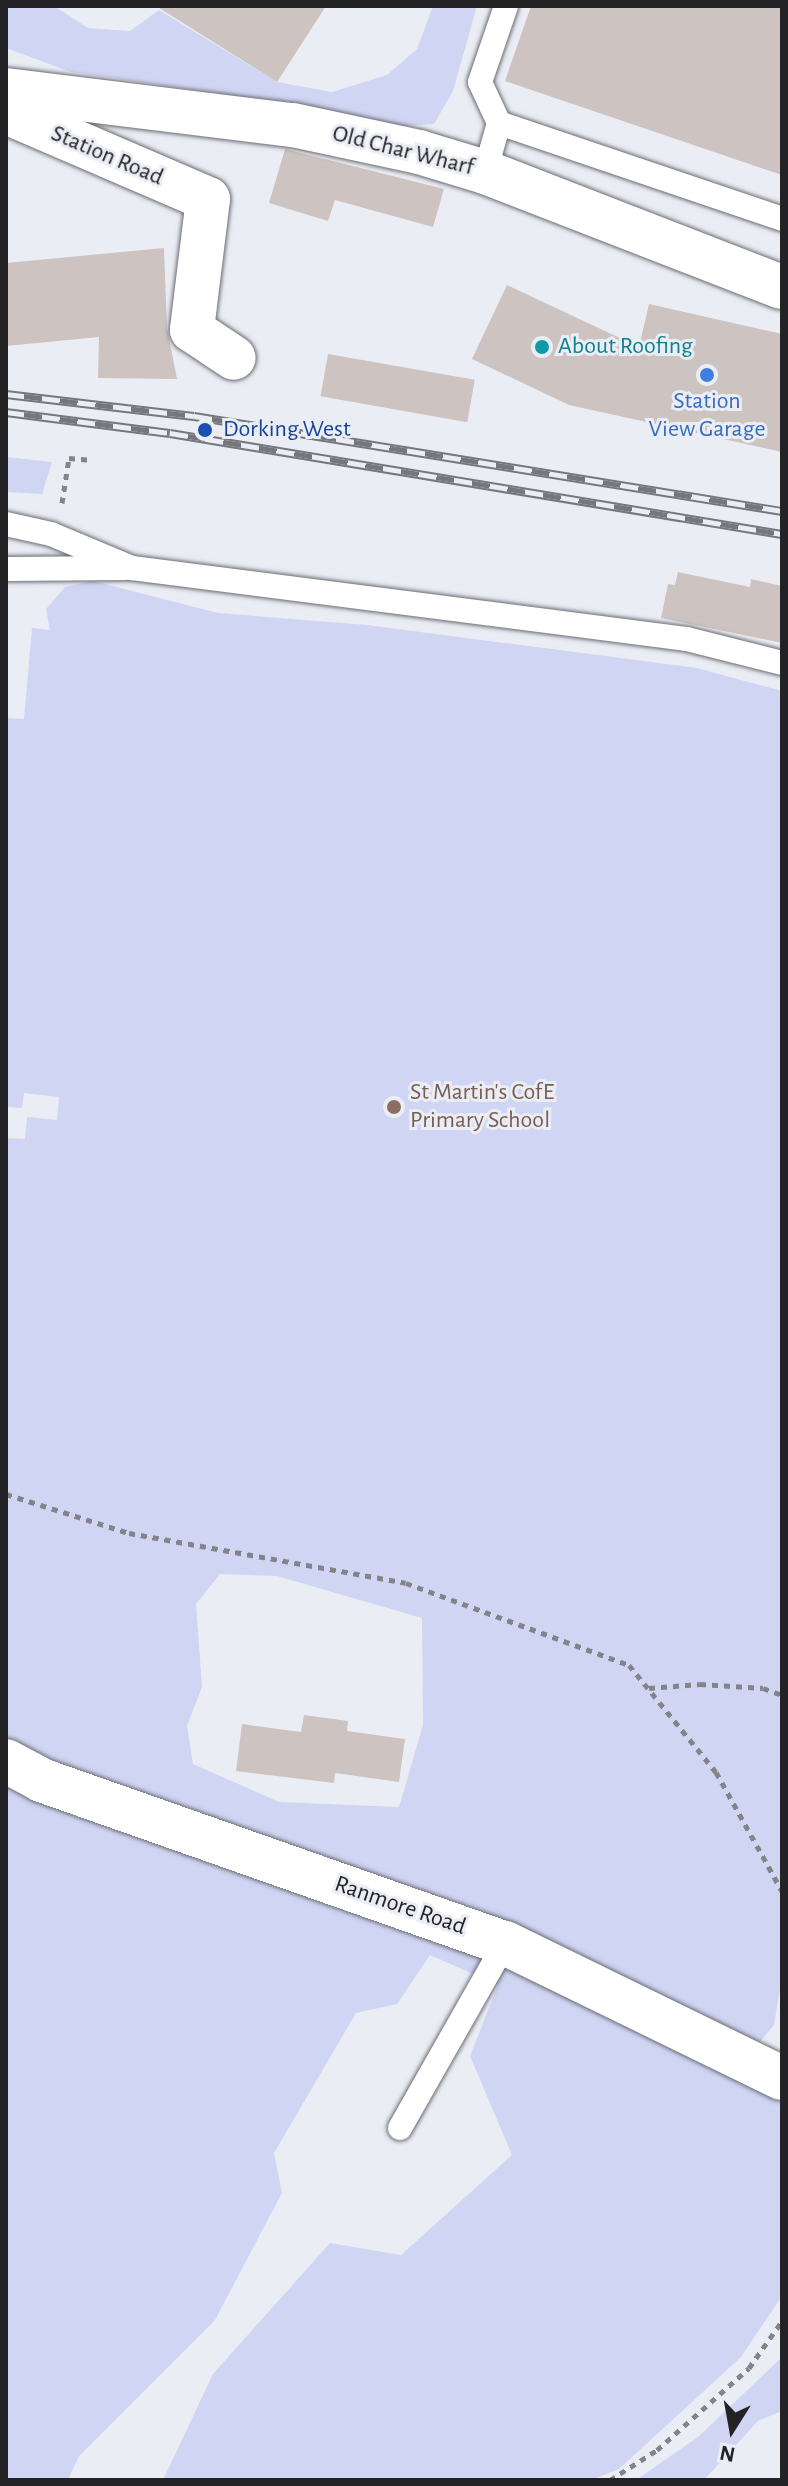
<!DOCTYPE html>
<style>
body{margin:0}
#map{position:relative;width:788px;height:2486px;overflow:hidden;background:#ebedf5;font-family:"Alegreya Sans",sans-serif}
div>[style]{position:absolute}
.green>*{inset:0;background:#cfd5f3}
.building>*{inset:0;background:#cdc3c0;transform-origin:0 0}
.path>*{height:5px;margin-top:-2.5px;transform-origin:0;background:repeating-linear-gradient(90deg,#838489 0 6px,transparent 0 12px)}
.roads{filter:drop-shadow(0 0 2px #6b6c73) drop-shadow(0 0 2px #6b6c73)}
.lane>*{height:24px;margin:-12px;padding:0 12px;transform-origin:12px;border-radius:12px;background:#fff}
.street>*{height:44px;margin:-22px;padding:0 22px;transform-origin:22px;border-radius:22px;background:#fff}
.secondary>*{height:44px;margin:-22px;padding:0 22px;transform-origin:22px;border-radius:22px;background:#fff}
.rail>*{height:9px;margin-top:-4.5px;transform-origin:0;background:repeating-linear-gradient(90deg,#ebedf5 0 18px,#76777c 0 36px);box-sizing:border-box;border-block:2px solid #76777c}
.dots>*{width:22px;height:22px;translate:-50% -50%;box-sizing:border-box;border:4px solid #ebedf5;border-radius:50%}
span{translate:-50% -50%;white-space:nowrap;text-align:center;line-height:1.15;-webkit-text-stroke:6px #ebedf5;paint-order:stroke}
.street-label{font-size:24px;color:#232326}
.culture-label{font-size:24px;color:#0d838f}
.left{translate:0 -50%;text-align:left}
.shop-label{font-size:24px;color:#366cbe}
.transit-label{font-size:24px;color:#164399}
.education-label{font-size:24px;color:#785e54}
.frame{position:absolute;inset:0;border:8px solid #232326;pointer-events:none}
.north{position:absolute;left:692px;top:2390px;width:80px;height:80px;-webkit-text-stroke:6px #ebedf5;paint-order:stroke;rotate:191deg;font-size:22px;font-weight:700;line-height:32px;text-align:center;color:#232326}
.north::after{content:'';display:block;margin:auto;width:28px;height:36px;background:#232326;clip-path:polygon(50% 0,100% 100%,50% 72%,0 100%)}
</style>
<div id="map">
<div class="green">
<i style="clip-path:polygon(6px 6px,54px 6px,88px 28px,130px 31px,159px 10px,277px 82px,332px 92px,387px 75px,417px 49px,433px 6px,477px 6px,453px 91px,434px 124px,376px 128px,222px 94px,71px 72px,6px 48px)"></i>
<i style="clip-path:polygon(6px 457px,52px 462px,42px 494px,6px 492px)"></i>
<i style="clip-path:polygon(evenodd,93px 581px,218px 613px,367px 625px,697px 668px,782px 691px,782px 1977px,774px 2025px,734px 2073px,782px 2102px,782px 2296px,741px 2357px,619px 2469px,591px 2480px,163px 2480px,213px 2374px,330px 2243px,401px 2255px,512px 2155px,470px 2056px,498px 1985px,430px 1955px,397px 2004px,356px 2013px,274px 2153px,282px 2193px,215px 2320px,79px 2456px,68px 2480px,6px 2480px,6px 1138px,25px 1139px,27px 1117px,57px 1120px,59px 1097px,24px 1093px,22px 1108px,6px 1107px,6px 718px,24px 719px,32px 628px,50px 630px,46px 609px,65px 587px,93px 581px,220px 1574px,277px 1576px,422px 1618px,423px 1725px,399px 1807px,279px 1802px,193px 1764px,187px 1726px,202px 1687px,196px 1604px,220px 1574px)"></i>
<i style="clip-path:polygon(782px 2357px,782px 2411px,758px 2421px,704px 2480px,636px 2480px,698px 2437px)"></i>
</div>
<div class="building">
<i style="clip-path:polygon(156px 6px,326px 6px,277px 82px)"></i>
<i style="clip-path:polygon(531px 6px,782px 6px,782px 175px,505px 81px)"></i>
<i style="clip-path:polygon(285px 149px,444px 189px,433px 227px,335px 200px,328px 221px,269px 203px)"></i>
<i style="clip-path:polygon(164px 248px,167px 328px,177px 379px,98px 378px,99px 337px,6px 346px,6px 263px)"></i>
<i style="clip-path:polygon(507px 285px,639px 347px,649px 304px,782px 334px,782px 452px,569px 405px,472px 359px)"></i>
<i style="left:328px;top:354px;width:149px;height:43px;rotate:10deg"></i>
<i style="clip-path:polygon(678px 572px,750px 587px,751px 579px,782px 586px,782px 643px,661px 618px,668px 584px,675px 585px)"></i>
<i style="clip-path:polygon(304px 1715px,348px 1721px,347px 1731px,405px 1739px,399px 1782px,335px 1773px,334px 1783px,236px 1771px,242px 1724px,301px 1732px)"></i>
</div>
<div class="path">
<i style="left:62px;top:503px;width:46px;rotate:-81.2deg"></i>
<i style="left:69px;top:458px;width:23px;rotate:5deg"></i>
<i style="left:6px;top:1494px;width:129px;rotate:17.6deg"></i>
<i style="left:129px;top:1533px;width:281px;rotate:10.2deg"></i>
<i style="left:406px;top:1583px;width:238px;rotate:20.2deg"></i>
<i style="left:629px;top:1665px;width:138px;rotate:50.9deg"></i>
<i style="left:716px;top:1772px;width:136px;rotate:61deg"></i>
<i style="left:649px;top:1688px;width:51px;rotate:-4.5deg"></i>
<i style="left:700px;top:1684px;width:63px;rotate:3.6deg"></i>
<i style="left:763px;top:1688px;width:20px;rotate:20deg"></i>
<i style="left:610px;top:2480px;width:56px;rotate:-32.6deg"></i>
<i style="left:657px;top:2450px;width:123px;rotate:-41.7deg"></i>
<i style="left:749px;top:2368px;width:57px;rotate:-54.9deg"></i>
</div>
<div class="roads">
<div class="lane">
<i style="left:499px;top:123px;width:299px;rotate:18.7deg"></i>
<i style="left:485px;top:172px;width:51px;rotate:-74.1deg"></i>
<i style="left:499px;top:123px;width:45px;rotate:-114.9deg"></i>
<i style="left:480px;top:82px;width:80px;rotate:-71.1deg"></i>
<i style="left:6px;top:524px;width:46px;rotate:12.5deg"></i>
<i style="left:51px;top:534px;width:88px;rotate:22.8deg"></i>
<i style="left:132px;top:568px;width:560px;rotate:7.29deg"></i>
<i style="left:687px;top:639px;width:98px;rotate:14.2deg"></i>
<i style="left:6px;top:569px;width:120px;rotate:-0.5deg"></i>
<i style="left:400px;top:2128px;width:213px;rotate:-60.4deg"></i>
</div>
<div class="street">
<i style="left:6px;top:90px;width:289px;rotate:7deg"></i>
<i style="left:293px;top:125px;width:129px;rotate:12.1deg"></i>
<i style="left:419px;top:152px;width:69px;rotate:16.9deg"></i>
<i style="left:485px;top:172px;width:318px;rotate:21.2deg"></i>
<i style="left:6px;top:112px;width:220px;rotate:23.3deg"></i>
<i style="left:208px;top:199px;width:132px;rotate:97deg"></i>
<i style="left:192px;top:330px;width:50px;rotate:33.7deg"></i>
</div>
<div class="secondary">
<i style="left:6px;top:1761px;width:40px;rotate:28deg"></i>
<i style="left:41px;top:1780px;width:492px;rotate:19.4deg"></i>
<i style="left:505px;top:1943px;width:308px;rotate:26deg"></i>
</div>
</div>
<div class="rail">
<i style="left:6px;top:394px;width:189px;rotate:6.7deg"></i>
<i style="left:194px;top:416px;width:596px;rotate:9.18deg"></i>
<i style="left:6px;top:412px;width:165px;rotate:7.3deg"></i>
<i style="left:170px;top:433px;width:620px;rotate:9.37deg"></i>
</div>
<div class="dots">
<i style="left:542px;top:347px;background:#0f9aa8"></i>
<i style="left:707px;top:375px;background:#3f7fe0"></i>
<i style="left:205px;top:430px;background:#1a4fb4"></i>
<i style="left:394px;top:1107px;background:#8d6e63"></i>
</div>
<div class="street-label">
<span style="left:403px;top:151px;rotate:14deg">Old Char Wharf</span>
<span style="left:107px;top:156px;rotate:23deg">Station Road</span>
<span style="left:400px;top:1906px;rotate:19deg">Ranmore Road</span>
</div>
<div class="culture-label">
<span class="left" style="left:558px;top:347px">About Roofing</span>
</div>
<div class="shop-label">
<span style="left:707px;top:416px">Station<br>View Garage</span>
</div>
<div class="transit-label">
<span class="left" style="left:223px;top:430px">Dorking West</span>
</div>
<div class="education-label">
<span class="left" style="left:410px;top:1107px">St Martin's CofE<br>Primary School</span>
</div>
<div class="frame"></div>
<div class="north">N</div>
</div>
